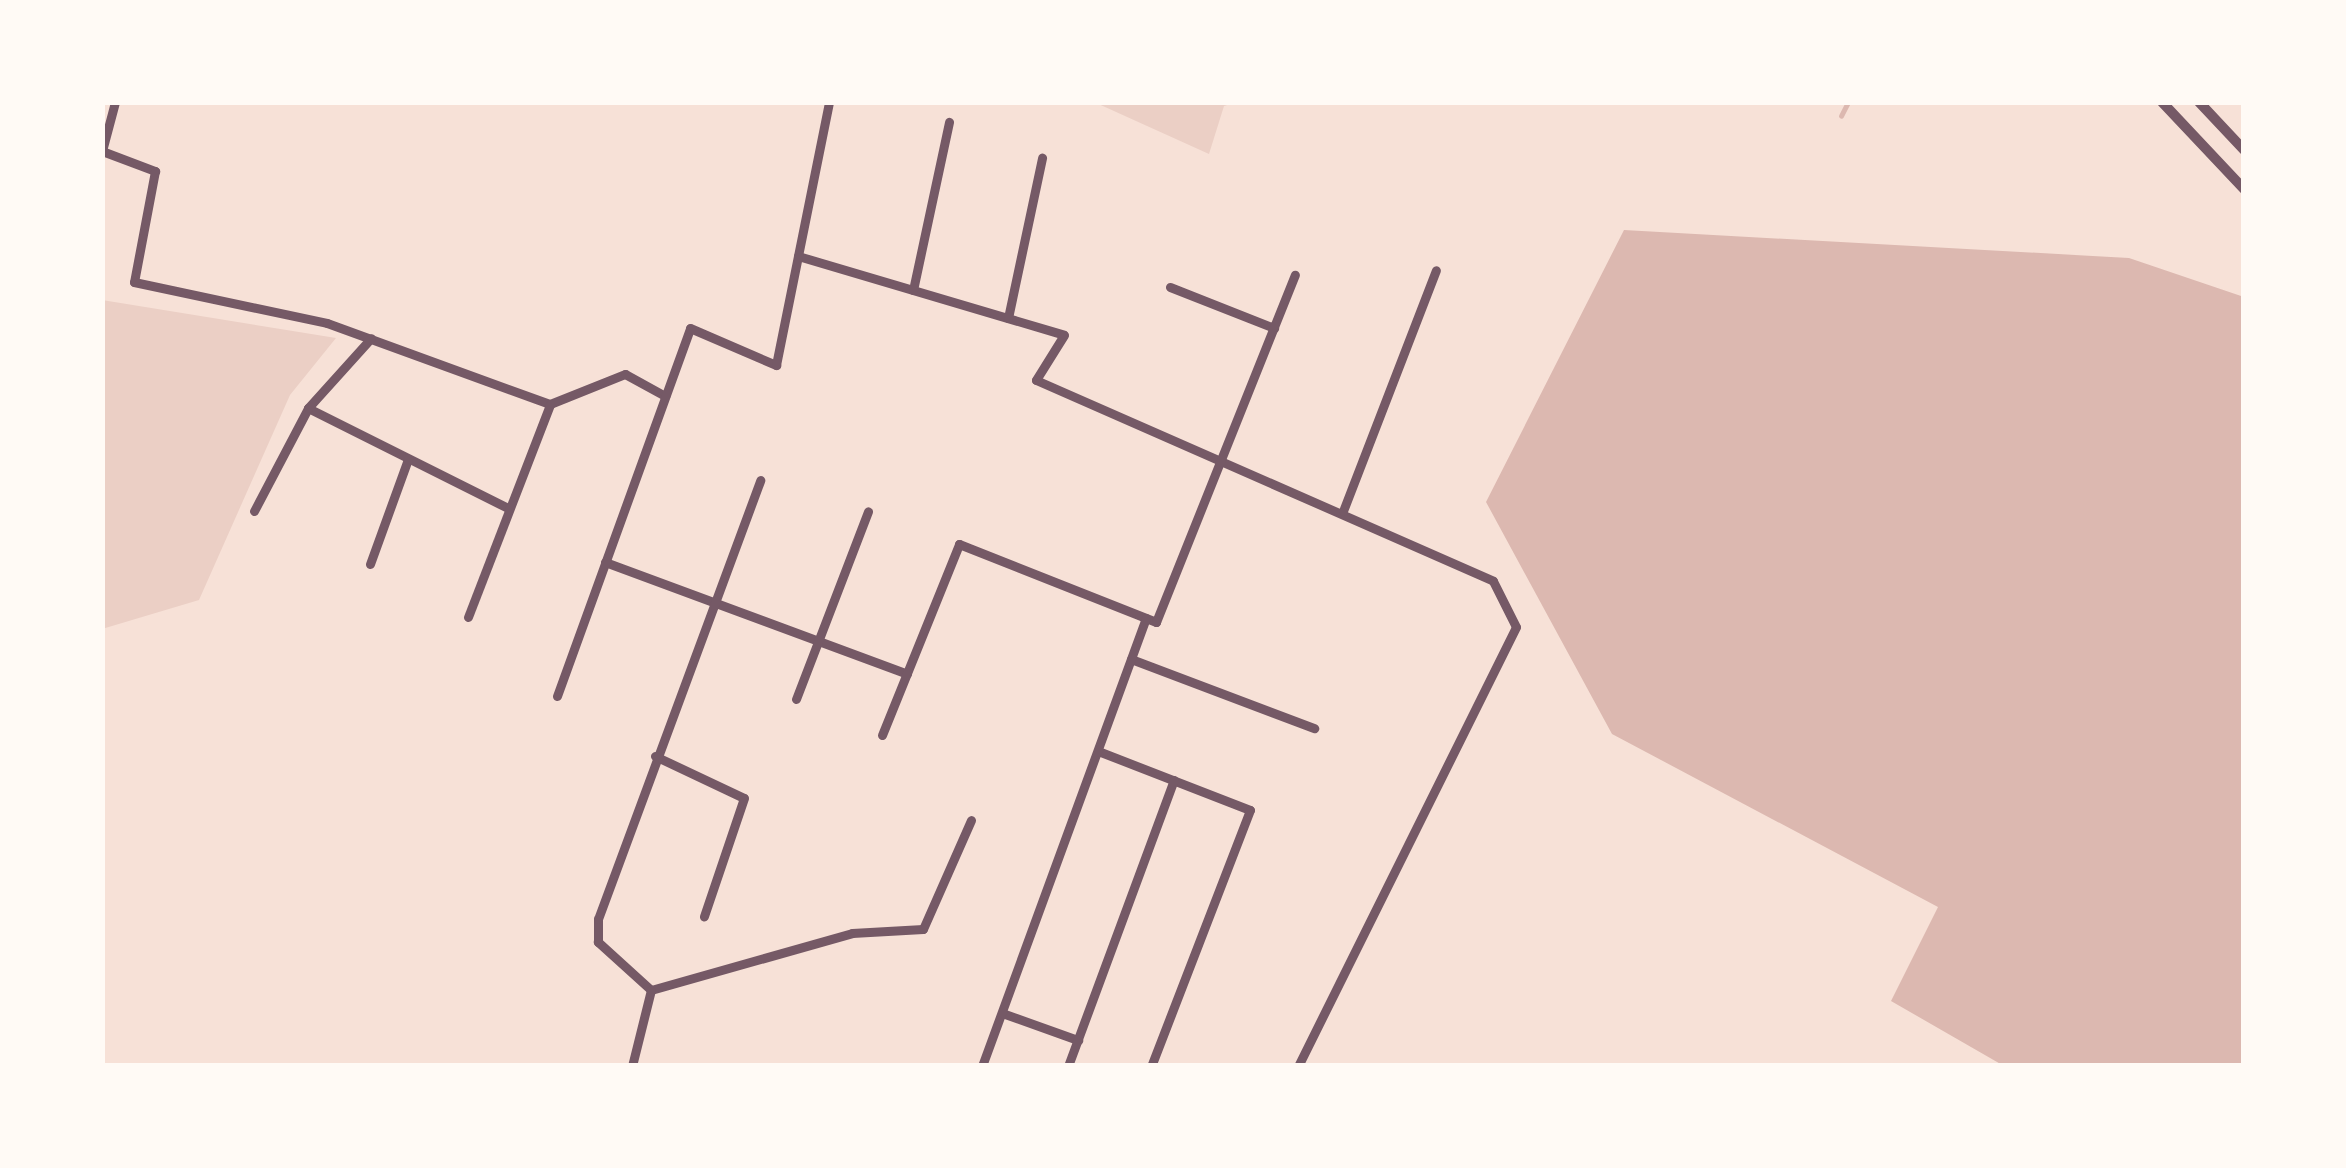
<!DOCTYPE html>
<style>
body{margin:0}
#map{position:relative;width:2346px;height:1168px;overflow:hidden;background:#f7e1d7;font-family:Lora,serif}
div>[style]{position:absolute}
.green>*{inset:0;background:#ebcfc5}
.water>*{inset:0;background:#dcb8b0}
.stream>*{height:4.5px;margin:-2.25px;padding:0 2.25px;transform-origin:2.25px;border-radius:2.25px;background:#dcb8b0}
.minor>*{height:9px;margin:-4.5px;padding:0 4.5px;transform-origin:4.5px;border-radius:4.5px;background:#755966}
.tertiary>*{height:10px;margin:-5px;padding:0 5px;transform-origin:5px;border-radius:5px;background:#755966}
span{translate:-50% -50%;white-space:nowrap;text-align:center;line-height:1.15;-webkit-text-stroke:10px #fffaf5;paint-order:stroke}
.frame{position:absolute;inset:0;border:105px solid #fffaf5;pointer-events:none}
</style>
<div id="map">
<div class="green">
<i style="clip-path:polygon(1094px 102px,1237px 102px,1224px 106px,1209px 154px)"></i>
<i style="clip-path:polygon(102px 300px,336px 338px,290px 395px,199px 600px,102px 629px)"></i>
</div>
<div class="water">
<i style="clip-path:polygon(1624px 230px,2129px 258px,2244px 297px,2244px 1066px,2004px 1066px,1891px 1001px,1938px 907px,1612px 734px,1486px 502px)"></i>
</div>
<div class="stream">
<i style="left:1841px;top:116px;width:16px;rotate:-63deg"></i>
</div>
<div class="minor">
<i style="left:115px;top:102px;width:51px;rotate:104.9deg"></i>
<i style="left:102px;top:151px;width:57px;rotate:20.7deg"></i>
<i style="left:155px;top:171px;width:113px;rotate:100.7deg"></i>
<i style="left:134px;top:282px;width:197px;rotate:12deg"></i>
<i style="left:327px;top:323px;width:237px;rotate:20deg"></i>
<i style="left:550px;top:404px;width:81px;rotate:-21.8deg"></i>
<i style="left:625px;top:374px;width:46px;rotate:28.8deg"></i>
<i style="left:798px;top:256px;width:277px;rotate:16.5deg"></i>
<i style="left:1064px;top:335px;width:53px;rotate:121.9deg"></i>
<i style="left:1036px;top:380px;width:499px;rotate:23.7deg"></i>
<i style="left:1493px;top:581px;width:51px;rotate:63.4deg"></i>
<i style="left:1516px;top:627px;width:490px;rotate:116.4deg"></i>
<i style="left:1170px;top:287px;width:112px;rotate:21.5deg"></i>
<i style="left:913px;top:290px;width:172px;rotate:-77.9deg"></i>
<i style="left:1008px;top:318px;width:164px;rotate:-78deg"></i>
<i style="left:308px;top:408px;width:224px;rotate:26.6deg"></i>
<i style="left:254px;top:511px;width:116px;rotate:-62.3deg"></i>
<i style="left:308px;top:408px;width:94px;rotate:-48deg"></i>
<i style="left:1343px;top:511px;width:258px;rotate:-68.9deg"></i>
<i style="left:605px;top:562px;width:322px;rotate:20.3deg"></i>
<i style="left:370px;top:564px;width:112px;rotate:-70.1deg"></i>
<i style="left:468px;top:617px;width:228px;rotate:-68.9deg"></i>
<i style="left:1131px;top:659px;width:196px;rotate:20.7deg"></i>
<i style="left:557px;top:696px;width:391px;rotate:-70.1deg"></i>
<i style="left:690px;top:328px;width:94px;rotate:23.3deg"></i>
<i style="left:776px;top:365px;width:268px;rotate:-78.6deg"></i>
<i style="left:796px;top:699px;width:201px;rotate:-69deg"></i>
<i style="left:882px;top:735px;width:206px;rotate:-68deg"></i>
<i style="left:959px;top:544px;width:212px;rotate:21.6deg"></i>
<i style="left:1156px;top:622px;width:374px;rotate:-68.2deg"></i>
<i style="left:1098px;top:751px;width:163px;rotate:21.2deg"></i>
<i style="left:1250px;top:810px;width:274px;rotate:111.1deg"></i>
<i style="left:655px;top:756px;width:98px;rotate:25.3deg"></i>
<i style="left:744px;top:798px;width:125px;rotate:108.7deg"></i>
<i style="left:651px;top:990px;width:72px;rotate:-137.8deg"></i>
<i style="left:598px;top:942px;width:23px;rotate:-90deg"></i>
<i style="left:598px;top:919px;width:468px;rotate:-69.7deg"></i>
<i style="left:651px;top:990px;width:209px;rotate:-15.8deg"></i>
<i style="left:852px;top:933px;width:71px;rotate:-3.2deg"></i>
<i style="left:923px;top:929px;width:119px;rotate:-66.2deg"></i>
<i style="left:1002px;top:1013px;width:81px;rotate:19.6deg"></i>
<i style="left:632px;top:1066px;width:78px;rotate:-76deg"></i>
<i style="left:982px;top:1066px;width:477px;rotate:-69.9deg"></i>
<i style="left:1068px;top:1066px;width:305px;rotate:-69.7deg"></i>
</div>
<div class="tertiary">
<i style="left:2162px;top:102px;width:120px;rotate:46.7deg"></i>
<i style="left:2199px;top:102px;width:66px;rotate:46.8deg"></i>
</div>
<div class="frame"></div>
</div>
